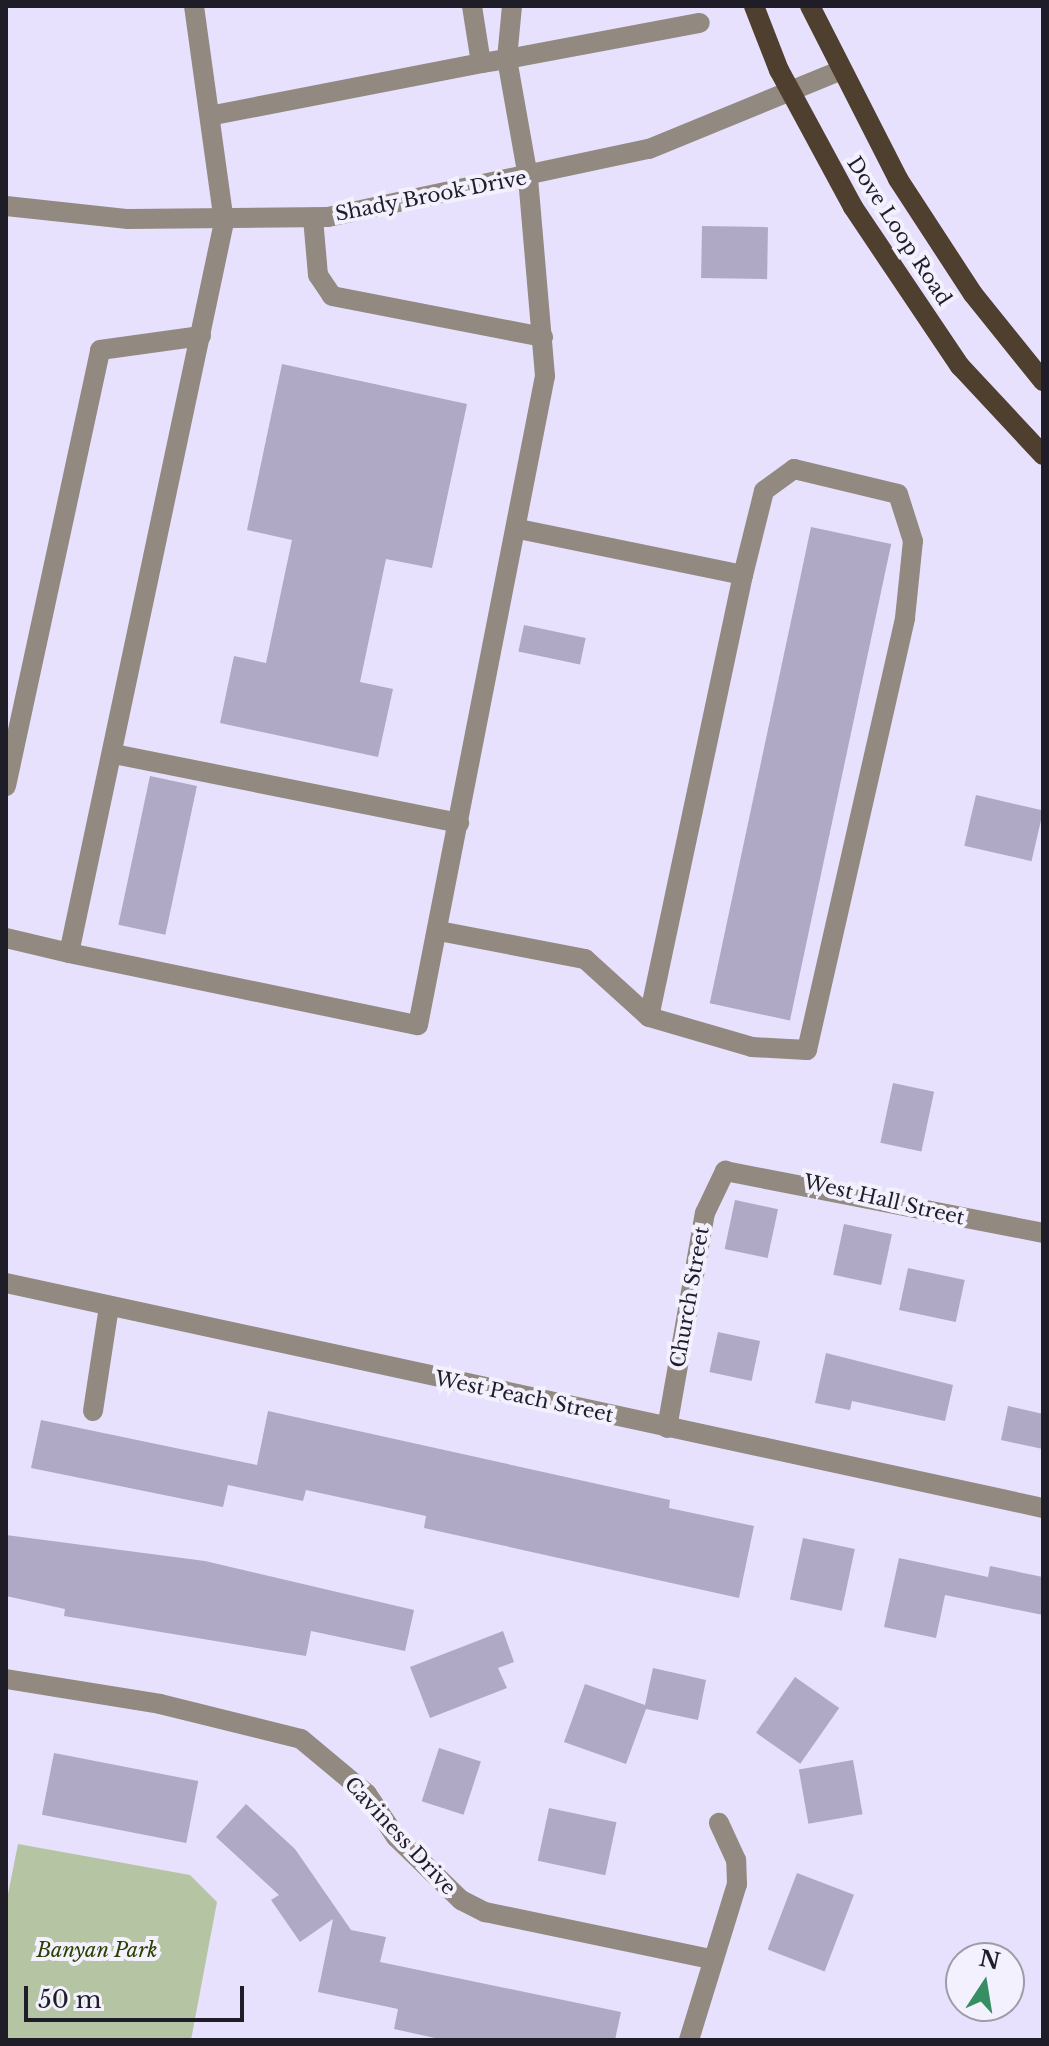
<!DOCTYPE html>
<style>
body{margin:0}
#map{position:relative;width:1049px;height:2046px;overflow:hidden;background:#e7e1fe;font-family:"Libre Baskerville",serif}
div>[style]{position:absolute}
.green>*{inset:0;background:#b5c4a2}
.building>*{inset:0;background:#afa9c5;transform-origin:0 0}
.minor>*{height:20px;margin:-10px;padding:0 10px;transform-origin:10px;border-radius:10px;background:#928980}
.major>*{height:20px;margin:-10px;padding:0 10px;transform-origin:10px;border-radius:10px;background:#4e3f2f}
span{translate:-50% -50%;white-space:nowrap;text-align:center;line-height:1.15;-webkit-text-stroke:8px #f3f1fd;paint-order:stroke}
.street-label{font-size:20px;color:#1f1d27}
.park-label{font-size:20px;color:#2b3f00;font-style:italic}
.frame{position:absolute;inset:0;border:8px solid #1f1d27;pointer-events:none}
.north{position:absolute;left:945px;top:1942px;width:80px;height:80px;box-sizing:border-box;background:#f3f1fd;border:2px solid #9e9ca7;border-radius:50%;rotate:12deg;font-size:22px;font-weight:700;line-height:32px;text-align:center;color:#1f1d27}
.north::after{content:'';display:block;margin:auto;width:28px;height:36px;background:#378e62;clip-path:polygon(50% 0,100% 100%,50% 72%,0 100%)}
.scale{position:absolute;left:24px;top:1986px;width:220px;height:36px;box-sizing:border-box;border:4px solid #1f1d27;border-top:0;padding-left:10px;font-size:24px;line-height:28px;white-space:nowrap;color:#1f1d27;-webkit-text-stroke:6px #f3f1fd;paint-order:stroke}
</style>
<div id="map">
<div class="green">
<i style="clip-path:polygon(18px 1844px,190px 1875px,217px 1902px,191px 2040px,6px 2040px,6px 1904px)"></i>
</div>
<div class="building">
<i style="left:702px;top:226px;width:66px;height:52px;rotate:1deg"></i>
<i style="clip-path:polygon(282px 364px,467px 404px,432px 568px,386px 559px,360px 682px,393px 689px,378px 757px,220px 723px,234px 656px,266px 663px,292px 540px,247px 530px)"></i>
<i style="left:811px;top:527px;width:82px;height:487px;rotate:12deg"></i>
<i style="left:524px;top:625px;width:63px;height:27px;rotate:12deg"></i>
<i style="left:150px;top:776px;width:48px;height:152px;rotate:12deg"></i>
<i style="left:976px;top:795px;width:69px;height:52px;rotate:13deg"></i>
<i style="left:893px;top:1083px;width:42px;height:61px;rotate:12deg"></i>
<i style="left:735px;top:1200px;width:44px;height:50px;rotate:12deg"></i>
<i style="left:844px;top:1224px;width:49px;height:52px;rotate:12deg"></i>
<i style="left:908px;top:1268px;width:58px;height:43px;rotate:12deg"></i>
<i style="left:718px;top:1332px;width:43px;height:41px;rotate:12deg"></i>
<i style="clip-path:polygon(826px 1353px,953px 1385px,945px 1421px,852px 1401px,850px 1410px,815px 1403px)"></i>
<i style="clip-path:polygon(1008px 1406px,1043px 1414px,1043px 1449px,1001px 1440px)"></i>
<i style="clip-path:polygon(268px 1411px,670px 1500px,669px 1508px,754px 1526px,739px 1598px,424px 1528px,426px 1516px,306px 1490px,303px 1501px,228px 1485px,223px 1507px,31px 1468px,41px 1420px,257px 1465px)"></i>
<i style="clip-path:polygon(6px 1535px,205px 1561px,414px 1610px,405px 1651px,311px 1631px,306px 1656px,64px 1616px,65px 1609px,6px 1596px)"></i>
<i style="left:803px;top:1538px;width:53px;height:63px;rotate:12deg"></i>
<i style="clip-path:polygon(899px 1558px,988px 1577px,990px 1566px,1043px 1577px,1043px 1615px,945px 1595px,936px 1638px,884px 1627px)"></i>
<i style="clip-path:polygon(503px 1631px,514px 1662px,498px 1668px,507px 1688px,430px 1718px,410px 1667px)"></i>
<i style="clip-path:polygon(653px 1668px,706px 1680px,698px 1720px,646px 1709px,626px 1764px,564px 1742px,585px 1684px,645px 1705px)"></i>
<i style="left:795px;top:1677px;width:54px;height:68px;rotate:35deg"></i>
<i style="left:439px;top:1748px;width:44px;height:56px;rotate:18deg"></i>
<i style="left:54px;top:1753px;width:147px;height:63px;rotate:11deg"></i>
<i style="left:853px;top:1760px;width:55px;height:55px;rotate:80deg"></i>
<i style="clip-path:polygon(246px 1804px,295px 1849px,351px 1930px,386px 1937px,380px 1962px,621px 2012px,615px 2040px,444px 2040px,394px 2029px,398px 2009px,318px 1992px,333px 1919px,300px 1942px,271px 1900px,279px 1895px,216px 1837px)"></i>
<i style="left:549px;top:1808px;width:69px;height:54px;rotate:12deg"></i>
<i style="left:797px;top:1873px;width:61px;height:82px;rotate:21deg"></i>
</div>
<div class="minor">
<i style="left:194px;top:6px;width:218px;rotate:82.1deg"></i>
<i style="left:224px;top:222px;width:747px;rotate:101.97deg"></i>
<i style="left:69px;top:953px;width:356px;rotate:11.7deg"></i>
<i style="left:418px;top:1025px;width:661px;rotate:-78.93deg"></i>
<i style="left:545px;top:376px;width:200px;rotate:-94.9deg"></i>
<i style="left:528px;top:177px;width:120px;rotate:-100.1deg"></i>
<i style="left:507px;top:59px;width:26px;rotate:171deg"></i>
<i style="left:481px;top:63px;width:58px;rotate:-99deg"></i>
<i style="left:512px;top:6px;width:53px;rotate:95.4deg"></i>
<i style="left:507px;top:59px;width:196px;rotate:-10.6deg"></i>
<i style="left:214px;top:115px;width:272px;rotate:-11deg"></i>
<i style="left:6px;top:206px;width:123px;rotate:6.1deg"></i>
<i style="left:128px;top:219px;width:200px;rotate:-0.6deg"></i>
<i style="left:328px;top:217px;width:328px;rotate:-12deg"></i>
<i style="left:649px;top:149px;width:205px;rotate:-22.3deg"></i>
<i style="left:313px;top:218px;width:57px;rotate:85deg"></i>
<i style="left:318px;top:275px;width:25px;rotate:56deg"></i>
<i style="left:332px;top:296px;width:215px;rotate:11deg"></i>
<i style="left:114px;top:754px;width:352px;rotate:11.3deg"></i>
<i style="left:6px;top:786px;width:446px;rotate:-77.8deg"></i>
<i style="left:100px;top:350px;width:102px;rotate:-7.9deg"></i>
<i style="left:439px;top:931px;width:149px;rotate:10.9deg"></i>
<i style="left:585px;top:959px;width:86px;rotate:42.2deg"></i>
<i style="left:649px;top:1017px;width:107px;rotate:16.2deg"></i>
<i style="left:752px;top:1047px;width:55px;rotate:3.1deg"></i>
<i style="left:807px;top:1050px;width:443px;rotate:-77.2deg"></i>
<i style="left:905px;top:618px;width:77px;rotate:-84.1deg"></i>
<i style="left:913px;top:541px;width:49px;rotate:-107.7deg"></i>
<i style="left:898px;top:494px;width:107px;rotate:-166.5deg"></i>
<i style="left:794px;top:469px;width:37px;rotate:144deg"></i>
<i style="left:764px;top:491px;width:87px;rotate:104deg"></i>
<i style="left:743px;top:575px;width:229px;rotate:-168.4deg"></i>
<i style="left:6px;top:938px;width:65px;rotate:13.4deg"></i>
<i style="left:649px;top:1017px;width:452px;rotate:-78deg"></i>
<i style="left:6px;top:1283px;width:1061px;rotate:12.24deg"></i>
<i style="left:93px;top:1411px;width:106px;rotate:-81.3deg"></i>
<i style="left:667px;top:1428px;width:218px;rotate:-80deg"></i>
<i style="left:705px;top:1213px;width:47px;rotate:-64.5deg"></i>
<i style="left:725px;top:1171px;width:324px;rotate:11deg"></i>
<i style="left:6px;top:1679px;width:156px;rotate:9.2deg"></i>
<i style="left:160px;top:1704px;width:145px;rotate:13.9deg"></i>
<i style="left:301px;top:1739px;width:86px;rotate:39.8deg"></i>
<i style="left:367px;top:1794px;width:52px;rotate:56deg"></i>
<i style="left:396px;top:1837px;width:91px;rotate:44.1deg"></i>
<i style="left:461px;top:1900px;width:27px;rotate:27deg"></i>
<i style="left:485px;top:1912px;width:229px;rotate:11.8deg"></i>
<i style="left:689px;top:2040px;width:163px;rotate:-72.9deg"></i>
<i style="left:737px;top:1884px;width:24px;rotate:-92deg"></i>
<i style="left:736px;top:1860px;width:41px;rotate:-114.7deg"></i>
</div>
<div class="major">
<i style="left:754px;top:6px;width:69px;rotate:68.7deg"></i>
<i style="left:779px;top:70px;width:156px;rotate:61.6deg"></i>
<i style="left:853px;top:207px;width:192px;rotate:56.1deg"></i>
<i style="left:960px;top:366px;width:122px;rotate:47deg"></i>
<i style="left:810px;top:6px;width:194px;rotate:63deg"></i>
<i style="left:898px;top:179px;width:137px;rotate:56.9deg"></i>
<i style="left:973px;top:294px;width:112px;rotate:51.2deg"></i>
</div>
<div class="street-label">
<span style="left:431px;top:196px;rotate:-11deg">Shady Brook Drive</span>
<span style="left:899px;top:231px;rotate:57deg">Dove Loop Road</span>
<span style="left:884px;top:1200px;rotate:13deg">West Hall Street</span>
<span style="left:690px;top:1297px;rotate:-80deg">Church Street</span>
<span style="left:524px;top:1397px;rotate:12deg">West Peach Street</span>
<span style="left:400px;top:1836px;rotate:47deg">Caviness Drive</span>
</div>
<div class="park-label">
<span style="left:97px;top:1950px">Banyan Park</span>
</div>
<div class="frame"></div>
<div class="north">N</div>
<div class="scale">50 m</div>
</div>
